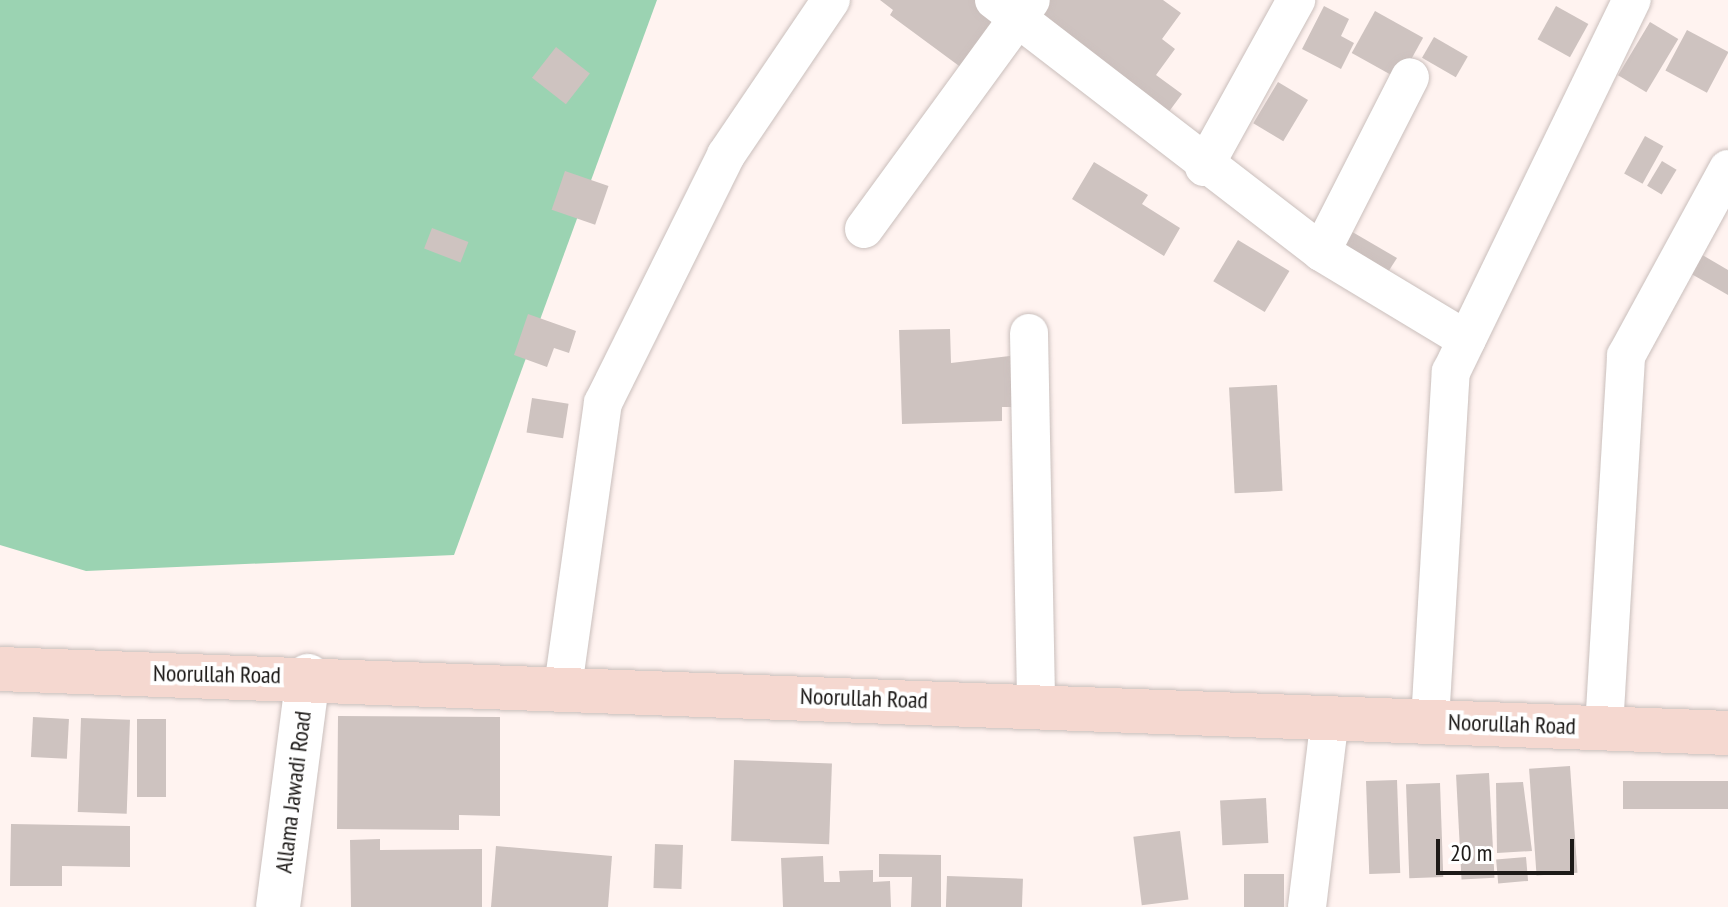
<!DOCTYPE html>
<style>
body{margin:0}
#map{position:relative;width:1728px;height:907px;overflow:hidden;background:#fff3f0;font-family:"PT Sans Narrow",sans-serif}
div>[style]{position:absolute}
.green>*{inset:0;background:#9bd3b2}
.building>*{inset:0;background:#cec3c0;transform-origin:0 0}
.roads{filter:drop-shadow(0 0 2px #cabfbc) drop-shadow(0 0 2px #cabfbc)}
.minor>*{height:38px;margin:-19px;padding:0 19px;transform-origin:19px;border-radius:19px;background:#fff}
.tertiary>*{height:44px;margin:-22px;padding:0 22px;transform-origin:22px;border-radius:22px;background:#fff}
.secondary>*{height:44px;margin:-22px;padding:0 22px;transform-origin:22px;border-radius:22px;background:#f5d8d0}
span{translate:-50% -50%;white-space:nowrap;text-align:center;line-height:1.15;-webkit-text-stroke:8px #fff;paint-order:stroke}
.street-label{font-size:24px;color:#1d1a18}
.scale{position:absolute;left:1436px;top:839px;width:138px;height:36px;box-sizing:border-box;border:4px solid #1d1a18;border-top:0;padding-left:10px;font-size:24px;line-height:28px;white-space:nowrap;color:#1d1a18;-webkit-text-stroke:6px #fff;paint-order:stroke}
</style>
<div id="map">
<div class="green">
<i style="clip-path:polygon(0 0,657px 0,454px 555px,86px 571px,0 545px)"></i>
</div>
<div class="building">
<i style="clip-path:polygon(880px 0,985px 0,1011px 19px,970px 74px,890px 15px,893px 10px)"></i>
<i style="clip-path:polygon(1039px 0,1163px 0,1181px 13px,1162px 39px,1175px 49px,1156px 75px,1182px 94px,1162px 121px,1024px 19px)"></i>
<i style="clip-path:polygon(1324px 6px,1349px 19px,1341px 36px,1354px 43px,1341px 69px,1302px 49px)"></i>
<i style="left:1556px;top:6px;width:37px;height:38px;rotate:29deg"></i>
<i style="left:1375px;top:11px;width:55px;height:48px;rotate:29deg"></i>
<i style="left:1650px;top:22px;width:33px;height:62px;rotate:31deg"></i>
<i style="left:1687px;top:30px;width:47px;height:46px;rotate:28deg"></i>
<i style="left:1434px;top:37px;width:39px;height:24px;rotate:30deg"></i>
<i style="left:556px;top:47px;width:43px;height:39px;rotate:38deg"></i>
<i style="left:1278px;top:82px;width:35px;height:48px;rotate:31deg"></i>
<i style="left:1645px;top:136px;width:21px;height:43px;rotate:29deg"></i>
<i style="left:1662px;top:161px;width:17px;height:29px;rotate:31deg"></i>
<i style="clip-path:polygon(1094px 162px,1148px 195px,1142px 204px,1180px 228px,1164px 256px,1072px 199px)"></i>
<i style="left:565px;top:171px;width:46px;height:41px;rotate:19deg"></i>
<i style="left:432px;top:228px;width:39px;height:22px;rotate:21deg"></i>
<i style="clip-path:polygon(1349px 230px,1397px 258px,1381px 283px,1339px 245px)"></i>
<i style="left:1238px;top:240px;width:60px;height:48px;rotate:31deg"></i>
<i style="clip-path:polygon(1699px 253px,1728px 270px,1728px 295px,1688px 272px)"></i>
<i style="clip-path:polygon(528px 314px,576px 331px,569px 353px,554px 348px,547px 367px,514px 355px)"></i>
<i style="clip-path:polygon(950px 329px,951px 363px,1026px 354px,1028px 407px,1002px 407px,1002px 421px,902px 424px,899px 330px)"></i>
<i style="left:1277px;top:385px;width:106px;height:48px;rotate:87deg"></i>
<i style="left:532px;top:398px;width:37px;height:35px;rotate:9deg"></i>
<i style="clip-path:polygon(338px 716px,500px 717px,500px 816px,459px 815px,459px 830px,337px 829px)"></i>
<i style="left:33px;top:717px;width:36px;height:40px;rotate:3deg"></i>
<i style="left:81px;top:718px;width:49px;height:94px;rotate:2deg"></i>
<i style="left:137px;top:719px;width:29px;height:78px"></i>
<i style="left:734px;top:760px;width:98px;height:81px;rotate:2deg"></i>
<i style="left:1570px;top:766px;width:107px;height:41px;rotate:86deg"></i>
<i style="left:1489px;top:773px;width:105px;height:33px;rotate:87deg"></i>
<i style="left:1397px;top:780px;width:93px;height:31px;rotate:88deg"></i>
<i style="left:1728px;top:781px;width:28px;height:105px;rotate:90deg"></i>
<i style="clip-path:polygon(1523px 782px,1532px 851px,1497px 853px,1496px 783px)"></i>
<i style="left:1440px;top:783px;width:94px;height:34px;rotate:88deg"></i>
<i style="left:1266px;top:798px;width:45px;height:46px;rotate:87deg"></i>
<i style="clip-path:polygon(11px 824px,130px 826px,130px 867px,62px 866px,62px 886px,10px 886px)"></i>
<i style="left:1180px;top:831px;width:69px;height:47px;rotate:83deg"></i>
<i style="clip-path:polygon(380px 839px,380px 850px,482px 849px,482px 907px,351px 907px,350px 840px)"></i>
<i style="left:655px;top:844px;width:28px;height:44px;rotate:2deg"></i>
<i style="clip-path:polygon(496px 846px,612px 856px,608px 907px,491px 907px)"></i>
<i style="clip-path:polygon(879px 854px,941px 855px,941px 907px,911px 907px,912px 877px,879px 877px)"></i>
<i style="clip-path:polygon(823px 856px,824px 882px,840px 882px,839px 871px,873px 870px,873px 882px,890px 881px,891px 907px,783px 907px,781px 858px)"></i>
<i style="left:1526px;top:857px;width:24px;height:30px;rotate:85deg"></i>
<i style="left:1244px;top:874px;width:40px;height:33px"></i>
<i style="left:947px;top:876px;width:76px;height:31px;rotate:2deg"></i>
</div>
<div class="roads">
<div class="minor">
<i style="left:994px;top:0;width:413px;rotate:37.6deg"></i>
<i style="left:1321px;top:252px;width:170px;rotate:31.1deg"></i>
<i style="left:1204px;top:167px;width:191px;rotate:-61.1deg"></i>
<i style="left:864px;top:229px;width:283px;rotate:-53.9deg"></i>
<i style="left:1321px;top:252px;width:196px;rotate:-63deg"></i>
<i style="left:1029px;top:333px;width:372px;rotate:88.9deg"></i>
<i style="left:563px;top:687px;width:287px;rotate:-82deg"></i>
<i style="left:603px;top:403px;width:277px;rotate:-63.6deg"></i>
<i style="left:726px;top:155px;width:187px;rotate:-55.9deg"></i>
<i style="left:1430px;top:721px;width:350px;rotate:-86.6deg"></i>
<i style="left:1451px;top:372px;width:414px;rotate:-64.1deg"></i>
<i style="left:1604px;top:728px;width:373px;rotate:-86.6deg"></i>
<i style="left:1626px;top:356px;width:213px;rotate:-61.4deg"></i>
<i style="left:1307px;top:907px;width:191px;rotate:-83.1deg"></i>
</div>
<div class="tertiary">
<i style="left:278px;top:907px;width:233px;rotate:-82.6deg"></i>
</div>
<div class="secondary">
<i style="left:0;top:669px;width:1729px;rotate:2.12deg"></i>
</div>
</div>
<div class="street-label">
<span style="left:217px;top:674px;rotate:1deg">Noorullah Road</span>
<span style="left:864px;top:698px;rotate:2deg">Noorullah Road</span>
<span style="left:1512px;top:724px;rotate:2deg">Noorullah Road</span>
<span style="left:293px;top:792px;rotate:-83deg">Allama Jawadi Road</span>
</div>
<div class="scale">20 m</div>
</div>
